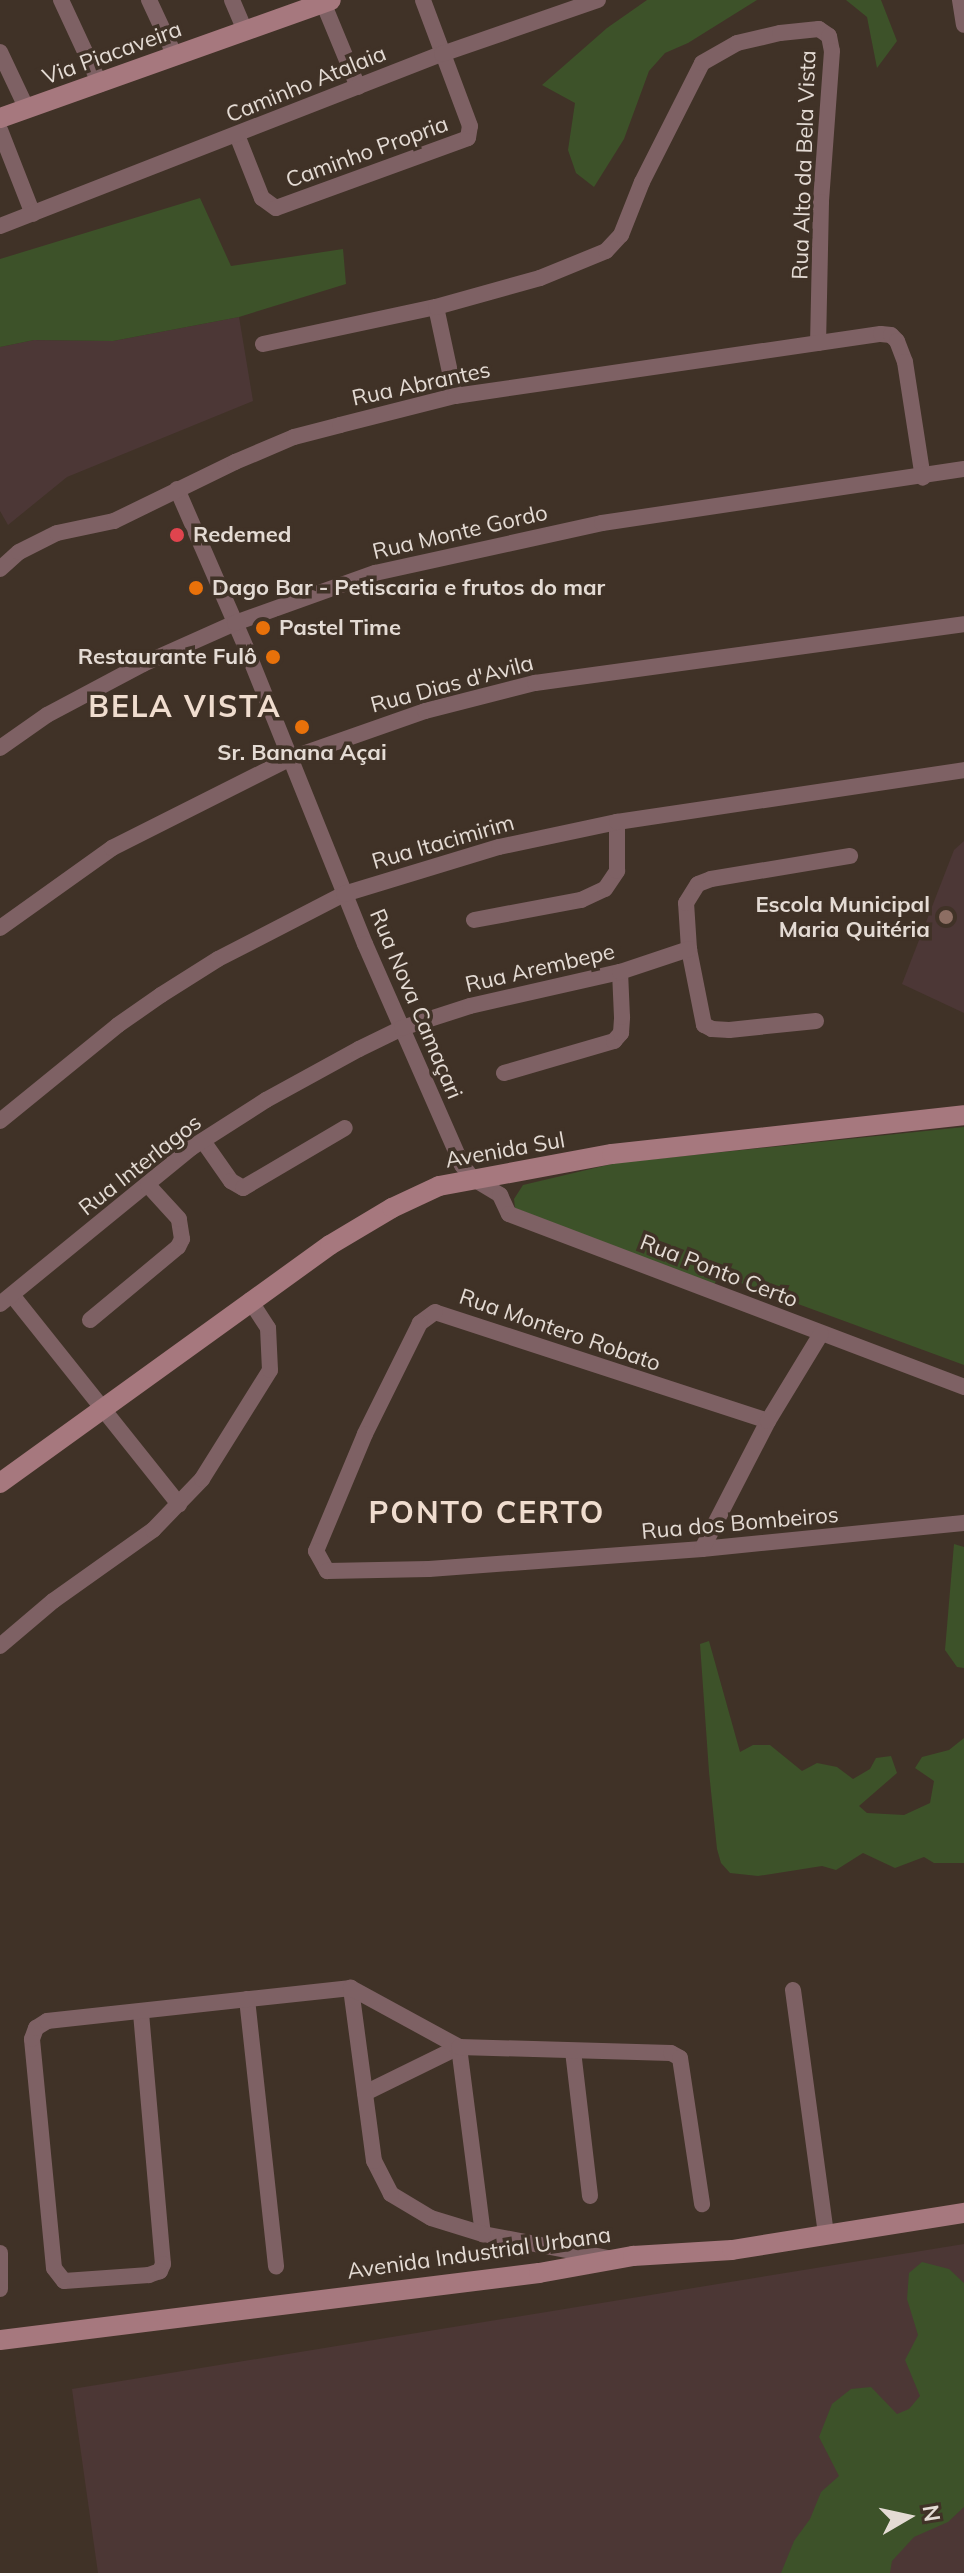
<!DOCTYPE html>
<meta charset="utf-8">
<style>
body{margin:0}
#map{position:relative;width:964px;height:2573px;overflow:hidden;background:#403227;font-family:Mulish,sans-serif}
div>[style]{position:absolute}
.industrial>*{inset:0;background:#4c3735}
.education>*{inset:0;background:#4c3736}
.green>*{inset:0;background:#3d5229}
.street>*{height:16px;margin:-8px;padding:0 8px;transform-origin:8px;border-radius:8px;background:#7e6164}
.secondary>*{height:20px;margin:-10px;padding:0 10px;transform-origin:10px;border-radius:10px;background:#a6787e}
.dots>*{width:22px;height:22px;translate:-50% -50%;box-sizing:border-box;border:4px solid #403227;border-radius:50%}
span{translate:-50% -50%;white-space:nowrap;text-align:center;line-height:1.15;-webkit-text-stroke:7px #403227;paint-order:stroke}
.street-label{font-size:22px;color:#e4dbd4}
.poi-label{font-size:22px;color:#e4dbd4;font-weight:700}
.left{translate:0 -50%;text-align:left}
.right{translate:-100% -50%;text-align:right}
.district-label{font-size:30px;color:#f0ddcf;font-weight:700;letter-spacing:2px}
.north{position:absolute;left:868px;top:2477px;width:80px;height:80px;-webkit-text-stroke:6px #403227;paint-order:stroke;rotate:81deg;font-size:22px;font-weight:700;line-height:32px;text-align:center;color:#e4dbd4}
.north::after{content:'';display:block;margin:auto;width:28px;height:36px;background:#e4dbd4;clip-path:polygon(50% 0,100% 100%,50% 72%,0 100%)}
</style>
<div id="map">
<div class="industrial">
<i style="clip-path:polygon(964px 2244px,964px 2573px,98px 2573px,72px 2389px)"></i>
</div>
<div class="education">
<i style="clip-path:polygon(239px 317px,253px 401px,67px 477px,8px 525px,0 511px,0 347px,34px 340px,113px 341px)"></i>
<i style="clip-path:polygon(964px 841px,964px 1013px,902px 984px,954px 850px)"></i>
</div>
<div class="green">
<i style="clip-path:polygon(647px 0,757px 0,688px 43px,665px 53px,649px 71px,624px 139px,594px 187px,576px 173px,568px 150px,575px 103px,542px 85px,607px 28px)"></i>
<i style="clip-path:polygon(846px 0,881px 0,897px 41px,877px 68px,867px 17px)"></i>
<i style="clip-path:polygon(200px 198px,231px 266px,343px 249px,346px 284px,239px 317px,113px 341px,34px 340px,0 347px,0 259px)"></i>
<i style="clip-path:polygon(964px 1127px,964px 1365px,719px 1275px,713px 1287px,515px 1208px,514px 1199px,523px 1185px,616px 1163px)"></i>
<i style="clip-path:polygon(954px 1544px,964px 1547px,964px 1668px,957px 1667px,945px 1650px)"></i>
<i style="clip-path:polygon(709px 1641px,740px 1752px,753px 1745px,770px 1745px,802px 1771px,817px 1763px,837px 1767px,853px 1779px,870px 1769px,876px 1758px,891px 1756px,897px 1773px,859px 1806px,867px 1813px,904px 1815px,930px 1803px,934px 1781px,915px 1768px,922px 1757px,949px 1750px,964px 1738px,964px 1863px,934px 1863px,924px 1857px,895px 1868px,863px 1853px,836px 1870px,822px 1866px,758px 1876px,730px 1873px,721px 1863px,717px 1849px,709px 1772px,700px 1644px)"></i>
<i style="clip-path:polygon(922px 2262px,949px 2269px,964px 2283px,964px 2507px,948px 2522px,914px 2537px,892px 2561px,890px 2573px,781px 2573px,794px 2541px,810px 2519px,821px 2492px,839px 2476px,819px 2437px,832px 2404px,851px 2389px,871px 2387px,897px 2414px,909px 2409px,920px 2396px,905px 2360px,918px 2335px,907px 2299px,909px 2273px)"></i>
</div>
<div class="street">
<i style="left:61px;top:0;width:93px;rotate:65.1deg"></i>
<i style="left:149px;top:0;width:62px;rotate:65.1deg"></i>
<i style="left:232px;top:0;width:33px;rotate:67deg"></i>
<i style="left:322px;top:0;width:94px;rotate:67.5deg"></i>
<i style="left:960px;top:0;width:25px;rotate:81deg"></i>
<i style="left:0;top:52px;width:63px;rotate:64.7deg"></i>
<i style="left:0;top:130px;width:90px;rotate:68.6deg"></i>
<i style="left:237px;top:135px;width:68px;rotate:68.4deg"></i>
<i style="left:262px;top:198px;width:17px;rotate:36deg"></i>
<i style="left:276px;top:208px;width:204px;rotate:-20deg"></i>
<i style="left:468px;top:138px;width:12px;rotate:-81deg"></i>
<i style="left:470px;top:126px;width:134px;rotate:-110.5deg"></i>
<i style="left:0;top:226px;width:474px;rotate:-21.3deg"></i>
<i style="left:442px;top:54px;width:165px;rotate:-19.1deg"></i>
<i style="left:436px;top:307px;width:91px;rotate:77.9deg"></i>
<i style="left:263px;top:344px;width:177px;rotate:-12.1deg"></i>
<i style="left:436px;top:307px;width:108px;rotate:-15.6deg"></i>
<i style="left:540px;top:278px;width:71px;rotate:-22.2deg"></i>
<i style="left:606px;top:251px;width:22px;rotate:-47deg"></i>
<i style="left:621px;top:235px;width:57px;rotate:-68.4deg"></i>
<i style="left:642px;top:182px;width:133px;rotate:-63.2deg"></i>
<i style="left:702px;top:63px;width:40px;rotate:-29.7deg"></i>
<i style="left:737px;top:43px;width:44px;rotate:-13.1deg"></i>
<i style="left:780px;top:33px;width:39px;rotate:-6deg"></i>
<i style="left:819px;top:29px;width:12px;rotate:35deg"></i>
<i style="left:829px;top:36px;width:15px;rotate:79deg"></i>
<i style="left:832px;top:51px;width:151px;rotate:94.2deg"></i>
<i style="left:821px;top:202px;width:141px;rotate:91.2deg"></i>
<i style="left:177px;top:489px;width:173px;rotate:66.5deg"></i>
<i style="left:246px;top:648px;width:319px;rotate:68.1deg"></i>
<i style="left:365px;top:944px;width:241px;rotate:66.3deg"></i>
<i style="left:462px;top:1165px;width:16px;rotate:52deg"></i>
<i style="left:472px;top:1178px;width:33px;rotate:31deg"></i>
<i style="left:500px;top:1195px;width:21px;rotate:65deg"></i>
<i style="left:509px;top:1214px;width:487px;rotate:20.8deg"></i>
<i style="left:0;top:569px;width:25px;rotate:-42deg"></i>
<i style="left:19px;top:552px;width:42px;rotate:-26.6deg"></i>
<i style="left:57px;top:533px;width:58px;rotate:-11.9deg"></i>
<i style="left:114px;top:521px;width:135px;rotate:-26deg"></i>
<i style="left:235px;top:462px;width:64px;rotate:-23deg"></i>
<i style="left:294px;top:437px;width:48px;rotate:-14.6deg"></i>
<i style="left:340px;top:425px;width:119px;rotate:-14.2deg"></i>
<i style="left:455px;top:396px;width:430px;rotate:-8.3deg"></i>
<i style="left:881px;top:334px;width:10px;rotate:6deg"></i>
<i style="left:891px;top:335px;width:8px;rotate:45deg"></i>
<i style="left:897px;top:341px;width:22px;rotate:69deg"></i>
<i style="left:905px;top:362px;width:117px;rotate:81.2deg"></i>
<i style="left:0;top:748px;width:57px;rotate:-35.1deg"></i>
<i style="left:47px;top:715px;width:109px;rotate:-28deg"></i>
<i style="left:143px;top:664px;width:101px;rotate:-24deg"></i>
<i style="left:235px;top:623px;width:149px;rotate:-19.7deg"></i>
<i style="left:375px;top:573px;width:232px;rotate:-12.4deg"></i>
<i style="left:602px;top:523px;width:366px;rotate:-8.5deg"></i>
<i style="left:474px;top:920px;width:109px;rotate:-10.6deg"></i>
<i style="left:581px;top:900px;width:26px;rotate:-25deg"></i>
<i style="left:605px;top:889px;width:22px;rotate:-56deg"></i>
<i style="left:617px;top:871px;width:49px;rotate:-90deg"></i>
<i style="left:0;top:928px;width:138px;rotate:-35.5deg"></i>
<i style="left:112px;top:848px;width:200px;rotate:-26.7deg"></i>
<i style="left:291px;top:758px;width:142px;rotate:-19.3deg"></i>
<i style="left:425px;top:711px;width:114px;rotate:-14.3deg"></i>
<i style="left:535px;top:683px;width:433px;rotate:-7.8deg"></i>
<i style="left:816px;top:1021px;width:87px;rotate:174.1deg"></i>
<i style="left:729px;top:1030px;width:17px;rotate:-177deg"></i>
<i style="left:712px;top:1029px;width:9px;rotate:-153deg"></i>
<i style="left:704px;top:1025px;width:77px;rotate:-101.2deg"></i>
<i style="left:689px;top:949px;width:46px;rotate:-93.7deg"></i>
<i style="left:686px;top:903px;width:22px;rotate:-58deg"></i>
<i style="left:698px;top:884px;width:14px;rotate:-21deg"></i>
<i style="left:711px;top:879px;width:141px;rotate:-9.4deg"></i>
<i style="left:504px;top:1073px;width:115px;rotate:-16.2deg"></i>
<i style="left:614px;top:1041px;width:11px;rotate:-49deg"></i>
<i style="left:621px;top:1033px;width:16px;rotate:-86deg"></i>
<i style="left:622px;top:1017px;width:45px;rotate:-92.5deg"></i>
<i style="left:0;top:1121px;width:152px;rotate:-39.1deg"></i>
<i style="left:118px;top:1025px;width:52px;rotate:-34.9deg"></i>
<i style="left:161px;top:995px;width:67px;rotate:-32.3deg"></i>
<i style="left:218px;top:959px;width:142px;rotate:-27.3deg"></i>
<i style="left:344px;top:894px;width:162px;rotate:-16.9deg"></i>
<i style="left:499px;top:847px;width:121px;rotate:-12deg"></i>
<i style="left:617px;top:822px;width:351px;rotate:-8.5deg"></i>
<i style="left:203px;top:1141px;width:49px;rotate:55deg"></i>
<i style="left:231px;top:1181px;width:14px;rotate:30deg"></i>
<i style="left:243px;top:1188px;width:118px;rotate:-30.5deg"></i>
<i style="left:12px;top:1295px;width:268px;rotate:51.4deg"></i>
<i style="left:0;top:1304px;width:247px;rotate:-39.2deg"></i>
<i style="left:191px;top:1148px;width:89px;rotate:-32.6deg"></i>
<i style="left:266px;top:1100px;width:106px;rotate:-28.7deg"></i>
<i style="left:359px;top:1049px;width:48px;rotate:-26deg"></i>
<i style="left:402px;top:1028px;width:71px;rotate:-17.9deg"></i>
<i style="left:470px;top:1006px;width:154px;rotate:-12.8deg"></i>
<i style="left:620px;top:972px;width:73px;rotate:-18.4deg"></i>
<i style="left:90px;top:1320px;width:114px;rotate:-39.7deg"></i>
<i style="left:178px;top:1247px;width:9px;rotate:-63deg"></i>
<i style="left:182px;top:1239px;width:20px;rotate:-99deg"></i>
<i style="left:179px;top:1219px;width:46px;rotate:-132.4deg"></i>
<i style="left:768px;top:1421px;width:350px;rotate:-161.9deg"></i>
<i style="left:435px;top:1312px;width:19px;rotate:144deg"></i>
<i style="left:420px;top:1323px;width:124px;rotate:116.4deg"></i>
<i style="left:365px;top:1434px;width:127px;rotate:112.7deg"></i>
<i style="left:316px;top:1551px;width:23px;rotate:61deg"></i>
<i style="left:327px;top:1571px;width:102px;rotate:-1.1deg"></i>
<i style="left:429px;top:1569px;width:274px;rotate:-4.2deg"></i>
<i style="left:702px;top:1549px;width:263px;rotate:-5.7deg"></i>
<i style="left:702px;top:1549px;width:144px;rotate:-62.7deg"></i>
<i style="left:768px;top:1421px;width:102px;rotate:-58.7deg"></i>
<i style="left:0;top:1646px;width:70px;rotate:-40.3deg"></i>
<i style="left:53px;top:1601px;width:123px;rotate:-35.4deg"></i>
<i style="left:153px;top:1530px;width:71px;rotate:-46.1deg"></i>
<i style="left:202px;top:1479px;width:128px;rotate:-58deg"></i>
<i style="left:270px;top:1370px;width:42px;rotate:-92.7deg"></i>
<i style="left:268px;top:1328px;width:33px;rotate:-123deg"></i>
<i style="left:793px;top:1990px;width:247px;rotate:82.3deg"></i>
<i style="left:247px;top:1999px;width:269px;rotate:83.8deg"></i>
<i style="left:141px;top:2013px;width:252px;rotate:85deg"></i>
<i style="left:163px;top:2264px;width:8px;rotate:113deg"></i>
<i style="left:160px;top:2271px;width:12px;rotate:160deg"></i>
<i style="left:149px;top:2275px;width:85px;rotate:176deg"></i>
<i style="left:64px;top:2281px;width:16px;rotate:-128deg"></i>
<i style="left:54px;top:2268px;width:230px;rotate:-95.5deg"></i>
<i style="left:32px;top:2039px;width:12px;rotate:-70deg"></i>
<i style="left:36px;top:2028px;width:13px;rotate:-32deg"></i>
<i style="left:47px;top:2021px;width:306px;rotate:-6.2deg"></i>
<i style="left:573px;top:2051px;width:146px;rotate:83.3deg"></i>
<i style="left:365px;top:2093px;width:105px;rotate:-26.1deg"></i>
<i style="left:459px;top:2047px;width:189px;rotate:82.7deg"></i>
<i style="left:0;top:2253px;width:36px;rotate:90deg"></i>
<i style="left:608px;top:2258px;width:127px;rotate:-169.1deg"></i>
<i style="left:483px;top:2234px;width:54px;rotate:-162.9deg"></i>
<i style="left:431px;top:2218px;width:47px;rotate:-149deg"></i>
<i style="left:391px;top:2194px;width:37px;rotate:-117deg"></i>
<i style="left:374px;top:2161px;width:175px;rotate:-97.6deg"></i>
<i style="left:351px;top:1988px;width:123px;rotate:28.6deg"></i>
<i style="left:459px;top:2047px;width:212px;rotate:1.6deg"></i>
<i style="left:671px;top:2053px;width:10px;rotate:29deg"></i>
<i style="left:680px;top:2058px;width:148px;rotate:81.4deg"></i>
</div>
<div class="secondary">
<i style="left:0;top:118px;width:351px;rotate:-19.6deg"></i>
<i style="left:0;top:1483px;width:407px;rotate:-35.8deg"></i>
<i style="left:330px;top:1245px;width:72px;rotate:-30.8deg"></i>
<i style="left:392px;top:1208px;width:52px;rotate:-25.1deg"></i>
<i style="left:439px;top:1186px;width:176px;rotate:-10.5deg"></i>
<i style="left:612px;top:1154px;width:354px;rotate:-6.3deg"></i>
<i style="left:0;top:2340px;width:543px;rotate:-7.09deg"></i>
<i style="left:539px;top:2273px;width:96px;rotate:-10.3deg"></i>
<i style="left:633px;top:2256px;width:99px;rotate:-3.5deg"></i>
<i style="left:732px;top:2250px;width:235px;rotate:-9.1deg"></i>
</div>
<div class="dots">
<i style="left:177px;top:535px;background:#e0444e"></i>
<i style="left:196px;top:588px;background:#e8710a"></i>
<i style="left:263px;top:628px;background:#e8710a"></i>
<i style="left:273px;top:657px;background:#e8710a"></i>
<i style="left:302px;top:727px;background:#e8710a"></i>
<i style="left:946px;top:917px;background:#8d6e63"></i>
</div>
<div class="street-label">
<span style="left:112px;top:53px;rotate:-20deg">Via Piacaveira</span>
<span style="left:306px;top:84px;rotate:-22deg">Caminho Atalaia</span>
<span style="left:367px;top:152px;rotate:-20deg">Caminho Propria</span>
<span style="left:804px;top:165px;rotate:-88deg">Rua Alto da Bela Vista</span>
<span style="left:421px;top:384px;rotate:-12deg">Rua Abrantes</span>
<span style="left:460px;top:532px;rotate:-13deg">Rua Monte Gordo</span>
<span style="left:452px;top:684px;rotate:-15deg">Rua Dias d'Avila</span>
<span style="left:443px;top:842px;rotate:-16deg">Rua Itacimirim</span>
<span style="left:540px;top:968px;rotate:-13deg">Rua Arembepe</span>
<span style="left:416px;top:1004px;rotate:67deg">Rua Nova Camaçari</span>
<span style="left:505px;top:1150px;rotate:-10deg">Avenida Sul</span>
<span style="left:140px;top:1165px;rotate:-38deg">Rua Interlagos</span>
<span style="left:719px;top:1271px;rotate:21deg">Rua Ponto Certo</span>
<span style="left:560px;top:1330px;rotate:19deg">Rua Montero Robato</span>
<span style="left:740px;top:1523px;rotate:-5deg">Rua dos Bombeiros</span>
<span style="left:479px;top:2253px;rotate:-8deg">Avenida Industrial Urbana</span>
</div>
<div class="poi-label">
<span class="left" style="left:193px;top:535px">Redemed</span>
<span class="left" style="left:212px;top:588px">Dago Bar - Petiscaria e frutos do mar</span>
<span class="left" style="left:279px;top:628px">Pastel Time</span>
<span class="right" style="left:257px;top:657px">Restaurante Fulô</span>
<span style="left:302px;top:753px">Sr. Banana Açai</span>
<span class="right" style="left:930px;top:917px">Escola Municipal<br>Maria Quitéria</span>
</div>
<div class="district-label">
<span style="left:185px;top:706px">BELA VISTA</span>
<span style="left:487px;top:1512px">PONTO CERTO</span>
</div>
<div class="north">N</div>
</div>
